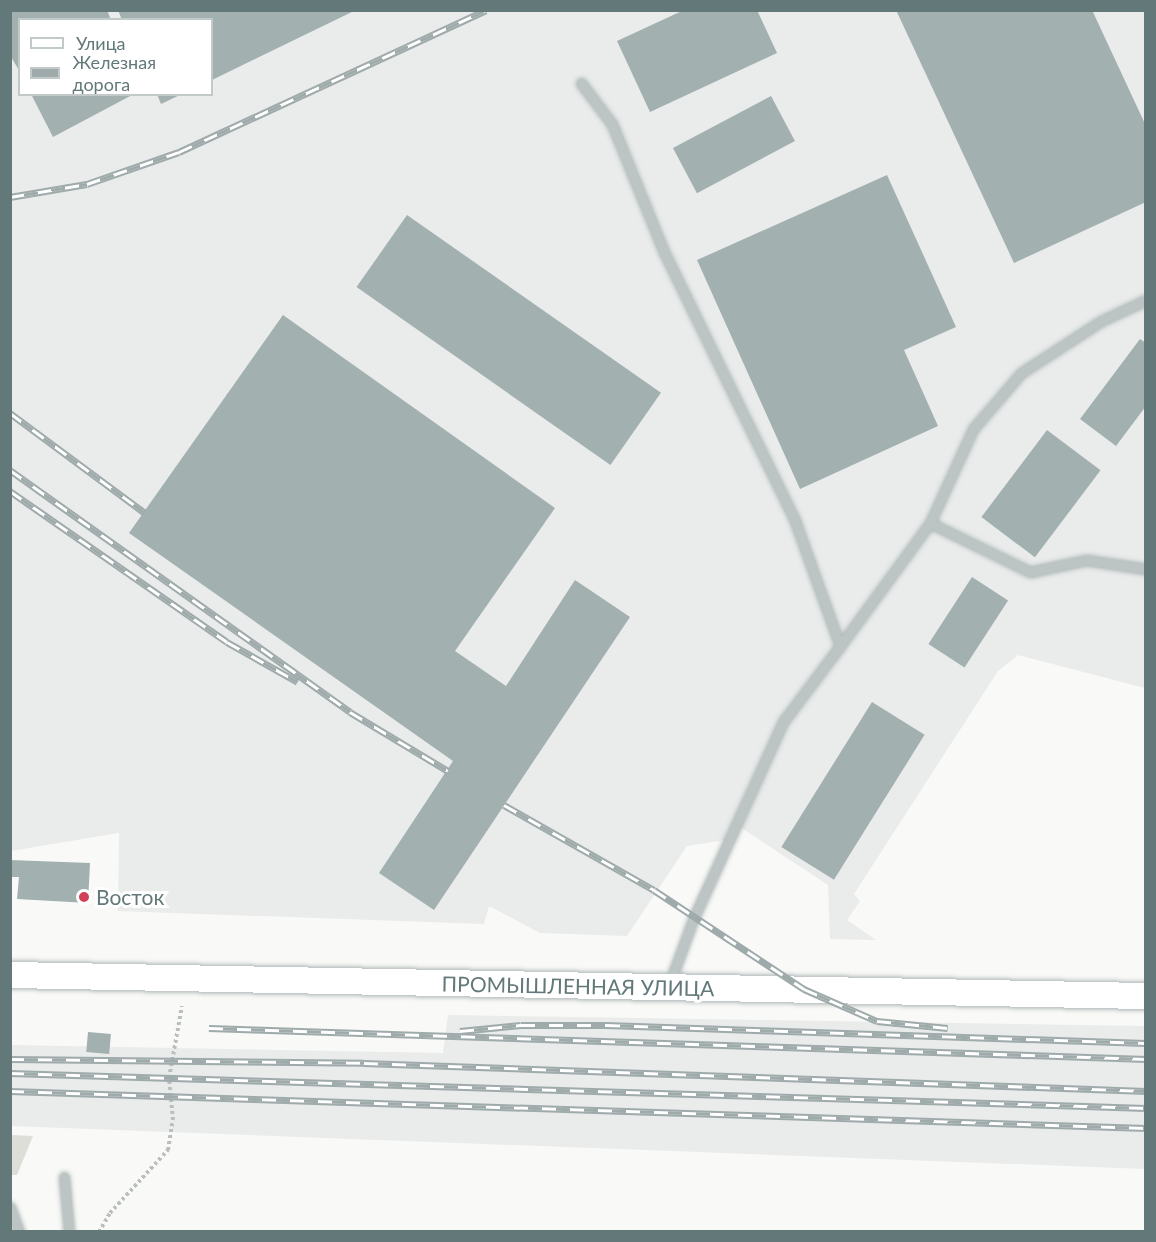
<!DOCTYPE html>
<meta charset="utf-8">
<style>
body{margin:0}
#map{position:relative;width:1156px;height:1242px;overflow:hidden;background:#f9f9f7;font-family:Lato,sans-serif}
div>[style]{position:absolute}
.built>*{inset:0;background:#eaebeb}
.green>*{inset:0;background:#dcded7}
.building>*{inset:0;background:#a2b0b0;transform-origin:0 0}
.path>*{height:4px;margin-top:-2px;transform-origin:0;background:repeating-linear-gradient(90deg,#b9bebf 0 3px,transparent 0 6px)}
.roads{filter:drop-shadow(0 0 2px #afb9b9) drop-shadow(0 0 2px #afb9b9)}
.lane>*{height:9px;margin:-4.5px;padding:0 4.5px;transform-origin:4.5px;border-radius:4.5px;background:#bcc4c4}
.secondary>*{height:26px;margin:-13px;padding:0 13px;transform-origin:13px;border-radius:13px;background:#fff}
.rail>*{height:7px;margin-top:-3.5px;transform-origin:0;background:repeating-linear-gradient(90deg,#fff 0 14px,#9faaab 0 28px);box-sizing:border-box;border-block:2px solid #9faaab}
.dots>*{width:16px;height:16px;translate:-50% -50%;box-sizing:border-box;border:3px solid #fff;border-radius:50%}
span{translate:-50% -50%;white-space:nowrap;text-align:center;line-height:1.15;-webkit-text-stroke:6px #fff;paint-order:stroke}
.poi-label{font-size:21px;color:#637879}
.left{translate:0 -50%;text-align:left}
.street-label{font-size:21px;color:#637879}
.frame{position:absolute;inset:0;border:12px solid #637879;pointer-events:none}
.legend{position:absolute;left:18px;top:18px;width:195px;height:78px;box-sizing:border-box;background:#fff;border:2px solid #c1c9c9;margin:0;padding:8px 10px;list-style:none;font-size:18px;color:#637879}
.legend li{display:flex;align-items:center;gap:12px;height:30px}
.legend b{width:30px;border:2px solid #c1c9c9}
</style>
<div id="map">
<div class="built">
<i style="clip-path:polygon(evenodd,11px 11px,1145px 11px,1145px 688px,1018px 655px,998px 671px,854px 894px,860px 901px,847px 920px,876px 940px,830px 939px,828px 885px,740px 827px,725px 840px,687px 846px,627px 936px,540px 933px,489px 906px,484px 924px,118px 911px,119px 833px,11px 851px,11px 11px,20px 20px,212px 20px,212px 94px,20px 94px,20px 20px)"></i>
<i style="clip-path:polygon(448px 1015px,1145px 1026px,1145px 1169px,11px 1126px,11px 1045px,443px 1053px)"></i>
</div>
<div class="green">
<i style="clip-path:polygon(11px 1135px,33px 1136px,17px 1175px,11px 1175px)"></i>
</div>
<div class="building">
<i style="clip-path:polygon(10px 10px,107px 10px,111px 20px,20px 20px,20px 72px,10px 55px)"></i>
<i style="clip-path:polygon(118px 10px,356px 10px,212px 80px,212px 20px,122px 20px)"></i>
<i style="clip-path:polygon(684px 10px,757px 10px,777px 53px,650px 112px,617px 41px)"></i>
<i style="clip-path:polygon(896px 10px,1092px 10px,1146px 126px,1146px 202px,1014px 263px)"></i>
<i style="clip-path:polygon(31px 94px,134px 94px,53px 137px)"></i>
<i style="clip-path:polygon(157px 94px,182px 94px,161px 104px)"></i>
<i style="left:771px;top:96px;width:51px;height:111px;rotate:62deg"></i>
<i style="clip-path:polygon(887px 175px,956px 327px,904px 350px,938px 426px,800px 489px,697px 260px)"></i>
<i style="left:407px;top:215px;width:310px;height:88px;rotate:35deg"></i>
<i style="clip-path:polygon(283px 315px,555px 508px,455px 651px,506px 686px,575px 580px,630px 617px,434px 910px,379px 873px,453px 761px,129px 533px)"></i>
<i style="clip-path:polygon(1140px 339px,1146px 343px,1146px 406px,1116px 446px,1080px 419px)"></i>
<i style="left:1047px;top:430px;width:67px;height:109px;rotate:37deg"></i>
<i style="left:972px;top:577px;width:43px;height:80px;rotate:33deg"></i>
<i style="left:872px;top:702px;width:62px;height:171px;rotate:32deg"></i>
<i style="clip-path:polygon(10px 860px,90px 863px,88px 903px,17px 899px,19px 877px,10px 877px)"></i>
<i style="left:88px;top:1032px;width:23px;height:20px;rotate:5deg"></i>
</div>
<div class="path">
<i style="left:99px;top:1232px;width:22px;rotate:-60deg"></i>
<i style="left:110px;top:1213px;width:86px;rotate:-47.4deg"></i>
<i style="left:168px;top:1150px;width:30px;rotate:-81deg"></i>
<i style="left:173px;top:1120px;width:42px;rotate:-95.4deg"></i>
<i style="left:169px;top:1078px;width:73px;rotate:-79.8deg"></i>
</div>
<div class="roads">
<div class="lane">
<i style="left:581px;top:83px;width:51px;rotate:52.9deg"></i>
<i style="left:612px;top:124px;width:138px;rotate:67.9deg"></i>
<i style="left:664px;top:252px;width:299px;rotate:64deg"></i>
<i style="left:795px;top:521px;width:133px;rotate:70.2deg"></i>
<i style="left:840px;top:646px;width:95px;rotate:126.9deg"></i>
<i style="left:783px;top:722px;width:214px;rotate:114.5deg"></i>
<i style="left:694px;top:917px;width:72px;rotate:110.2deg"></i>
<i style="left:930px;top:523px;width:111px;rotate:26.1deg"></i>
<i style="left:1030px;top:572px;width:57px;rotate:-12.1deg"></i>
<i style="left:1086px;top:560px;width:61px;rotate:8.5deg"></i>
<i style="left:840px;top:646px;width:152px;rotate:-53.8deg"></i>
<i style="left:930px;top:523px;width:103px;rotate:-65.4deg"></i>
<i style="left:973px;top:429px;width:74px;rotate:-49.4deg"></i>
<i style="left:1021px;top:373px;width:95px;rotate:-33deg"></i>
<i style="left:1101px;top:321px;width:50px;rotate:-25deg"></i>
<i style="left:64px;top:1177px;width:55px;rotate:84.8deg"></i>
<i style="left:10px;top:1207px;width:27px;rotate:70deg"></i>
</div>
<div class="secondary">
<i style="left:10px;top:975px;width:1136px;rotate:1.06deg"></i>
</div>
</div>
<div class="rail">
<i style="left:10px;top:197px;width:78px;rotate:-9.6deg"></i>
<i style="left:87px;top:184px;width:97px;rotate:-19.2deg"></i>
<i style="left:179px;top:152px;width:338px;rotate:-24.8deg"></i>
<i style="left:10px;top:413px;width:167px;rotate:36.5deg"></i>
<i style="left:10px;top:470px;width:417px;rotate:35.4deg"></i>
<i style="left:350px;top:712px;width:114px;rotate:31deg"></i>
<i style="left:10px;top:491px;width:264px;rotate:34.8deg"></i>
<i style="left:227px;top:642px;width:81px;rotate:29.4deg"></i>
<i style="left:504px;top:805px;width:172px;rotate:29.5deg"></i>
<i style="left:654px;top:890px;width:180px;rotate:33.4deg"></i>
<i style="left:804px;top:989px;width:80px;rotate:23.7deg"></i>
<i style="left:877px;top:1021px;width:71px;rotate:5.6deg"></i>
<i style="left:209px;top:1028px;width:938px;rotate:1.89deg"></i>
<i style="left:460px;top:1031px;width:61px;rotate:-5.6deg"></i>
<i style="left:521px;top:1025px;width:85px"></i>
<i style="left:606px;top:1025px;width:540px;rotate:1.91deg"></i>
<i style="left:10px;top:1059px;width:354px;rotate:0.6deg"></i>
<i style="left:364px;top:1063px;width:783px;rotate:2.05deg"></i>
<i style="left:10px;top:1073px;width:1137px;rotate:1.76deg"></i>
<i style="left:10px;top:1091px;width:1137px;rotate:1.87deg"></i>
</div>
<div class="dots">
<i style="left:84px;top:897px;background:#d04158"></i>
</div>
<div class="poi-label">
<span class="left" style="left:96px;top:897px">Восток</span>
</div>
<div class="street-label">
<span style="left:578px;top:986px;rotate:1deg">ПРОМЫШЛЕННАЯ УЛИЦА</span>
</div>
<div class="frame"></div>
<ul class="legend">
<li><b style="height:8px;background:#fff"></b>Улица</li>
<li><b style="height:8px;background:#9faaab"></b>Железная дорога</li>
</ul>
</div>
